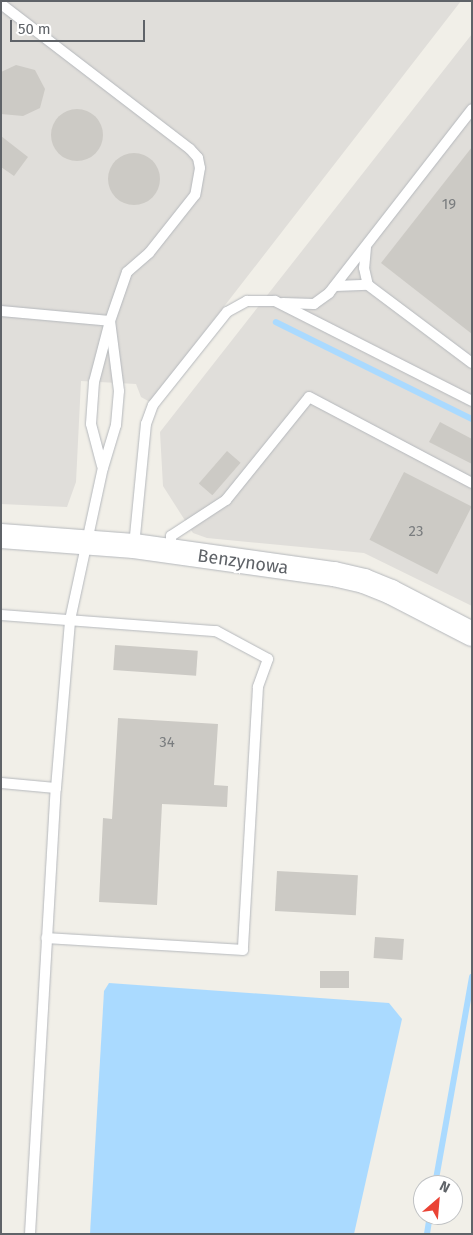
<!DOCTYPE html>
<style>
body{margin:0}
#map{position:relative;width:473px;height:1235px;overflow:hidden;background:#f1efe8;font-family:"Fira Sans",sans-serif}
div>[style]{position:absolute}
.industrial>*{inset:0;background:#e0deda}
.water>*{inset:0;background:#aadaff}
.stream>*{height:5.5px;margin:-2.75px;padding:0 2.75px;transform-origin:2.75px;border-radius:2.75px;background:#aadaff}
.building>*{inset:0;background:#cccac5;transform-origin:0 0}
.round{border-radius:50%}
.roads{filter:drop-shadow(0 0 1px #b5b8bc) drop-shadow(0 0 1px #b5b8bc)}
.service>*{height:10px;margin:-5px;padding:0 5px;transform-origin:5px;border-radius:5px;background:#fff}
.tertiary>*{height:24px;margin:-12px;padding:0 12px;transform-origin:12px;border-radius:12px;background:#fff}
span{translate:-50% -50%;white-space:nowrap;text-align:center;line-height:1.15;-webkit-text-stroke:5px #fff;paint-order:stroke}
.number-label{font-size:15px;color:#7a7d7f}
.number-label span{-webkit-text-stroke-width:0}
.street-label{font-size:18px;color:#5f6368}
.frame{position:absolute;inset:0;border:2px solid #5f6368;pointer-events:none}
.north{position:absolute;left:413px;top:1175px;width:50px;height:50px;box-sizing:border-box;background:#fff;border:1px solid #bfc1c3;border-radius:50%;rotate:27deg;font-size:14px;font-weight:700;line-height:20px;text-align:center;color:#5f6368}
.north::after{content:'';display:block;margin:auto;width:18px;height:22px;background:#ea4335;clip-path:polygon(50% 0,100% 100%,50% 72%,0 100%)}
.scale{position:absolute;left:10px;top:20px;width:135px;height:22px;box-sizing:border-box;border:2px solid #5f6368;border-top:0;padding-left:6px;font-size:15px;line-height:18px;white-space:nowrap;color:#5f6368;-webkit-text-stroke:4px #fff;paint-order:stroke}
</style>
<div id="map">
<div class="industrial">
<i style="clip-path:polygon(1px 1px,461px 1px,150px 402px,141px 397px,136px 384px,81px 381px,76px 482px,67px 507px,1px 504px)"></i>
<i style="clip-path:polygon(472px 34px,472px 606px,364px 553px,207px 538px,193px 533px,163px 486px,160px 432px)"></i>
</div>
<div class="water">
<i style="clip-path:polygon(109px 983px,389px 1003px,402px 1019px,354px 1234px,90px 1234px,104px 991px)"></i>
</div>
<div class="stream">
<i style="left:276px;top:322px;width:219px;rotate:26.3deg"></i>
<i style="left:435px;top:1185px;width:211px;rotate:-79.9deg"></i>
<i style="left:427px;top:1234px;width:19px;rotate:-81deg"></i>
</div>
<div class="building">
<i style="clip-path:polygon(16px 65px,35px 70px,45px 89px,40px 108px,23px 116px,1px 114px,1px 72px)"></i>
<i class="round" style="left:51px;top:109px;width:52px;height:52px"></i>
<i style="clip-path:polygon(1px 136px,28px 157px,14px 176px,1px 167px)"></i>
<i style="clip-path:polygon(472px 147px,472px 334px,381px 263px)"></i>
<i class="round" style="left:108px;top:153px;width:52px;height:52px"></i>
<i style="clip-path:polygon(440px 422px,472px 439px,472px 464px,429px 442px)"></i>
<i style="left:227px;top:451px;width:18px;height:43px;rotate:41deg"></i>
<i style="left:404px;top:472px;width:76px;height:76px;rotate:27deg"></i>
<i style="left:115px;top:645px;width:83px;height:25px;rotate:4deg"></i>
<i style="clip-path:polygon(118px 718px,218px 724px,214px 785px,228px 786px,227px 807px,162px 804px,157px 905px,99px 902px,103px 818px,112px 819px)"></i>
<i style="left:277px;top:871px;width:81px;height:40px;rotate:3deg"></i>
<i style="left:375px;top:937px;width:29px;height:21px;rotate:4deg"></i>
<i style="left:320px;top:971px;width:29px;height:17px"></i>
</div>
<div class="roads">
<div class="service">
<i style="left:1px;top:4px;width:238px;rotate:37.5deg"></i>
<i style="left:190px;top:149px;width:12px;rotate:48deg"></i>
<i style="left:198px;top:158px;width:10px;rotate:79deg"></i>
<i style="left:200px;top:168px;width:27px;rotate:100deg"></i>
<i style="left:195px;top:195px;width:74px;rotate:128.4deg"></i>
<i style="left:149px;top:253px;width:29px;rotate:139deg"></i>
<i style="left:127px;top:272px;width:52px;rotate:109.1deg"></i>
<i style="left:110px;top:321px;width:63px;rotate:104.7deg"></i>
<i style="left:94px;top:382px;width:42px;rotate:94.1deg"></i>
<i style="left:91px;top:424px;width:43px;rotate:75.3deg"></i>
<i style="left:366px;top:247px;width:21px;rotate:95deg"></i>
<i style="left:364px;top:268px;width:17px;rotate:77deg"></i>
<i style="left:368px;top:285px;width:130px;rotate:36.9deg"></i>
<i style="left:335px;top:286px;width:33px;rotate:-2deg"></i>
<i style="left:283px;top:303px;width:31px;rotate:2deg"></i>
<i style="left:314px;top:304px;width:19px;rotate:-36deg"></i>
<i style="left:329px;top:293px;width:233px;rotate:-52.1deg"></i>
<i style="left:1px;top:311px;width:109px;rotate:5.2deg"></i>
<i style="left:134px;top:546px;width:123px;rotate:-84.4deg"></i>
<i style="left:146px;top:424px;width:20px;rotate:-70deg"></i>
<i style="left:153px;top:405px;width:119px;rotate:-51.5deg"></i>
<i style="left:227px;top:312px;width:23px;rotate:-29deg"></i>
<i style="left:247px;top:301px;width:28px"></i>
<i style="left:275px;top:301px;width:221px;rotate:26.9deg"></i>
<i style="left:171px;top:551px;width:15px;rotate:-90deg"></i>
<i style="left:171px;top:536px;width:66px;rotate:-33.2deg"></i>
<i style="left:226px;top:500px;width:132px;rotate:-51.1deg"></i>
<i style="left:309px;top:397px;width:184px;rotate:27.8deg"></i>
<i style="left:1px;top:615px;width:216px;rotate:4.3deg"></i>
<i style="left:216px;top:631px;width:59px;rotate:28.3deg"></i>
<i style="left:268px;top:659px;width:30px;rotate:110deg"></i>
<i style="left:258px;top:687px;width:263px;rotate:93.3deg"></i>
<i style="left:243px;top:950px;width:197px;rotate:-176.5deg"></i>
<i style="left:1px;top:783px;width:55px;rotate:5.2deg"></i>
<i style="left:30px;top:1234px;width:447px;rotate:-86.7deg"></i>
<i style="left:56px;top:788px;width:169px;rotate:-85.2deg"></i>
<i style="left:70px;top:620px;width:156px;rotate:-77.8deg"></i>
<i style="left:103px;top:468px;width:45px;rotate:-73.2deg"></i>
<i style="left:116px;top:425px;width:34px;rotate:-85deg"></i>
<i style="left:119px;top:391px;width:71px;rotate:-97.3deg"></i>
</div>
<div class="tertiary">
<i style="left:1px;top:536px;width:133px;rotate:4.3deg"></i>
<i style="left:134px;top:546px;width:202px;rotate:8deg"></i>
<i style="left:334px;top:574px;width:31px;rotate:13deg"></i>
<i style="left:364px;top:581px;width:29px;rotate:22deg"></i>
<i style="left:391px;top:592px;width:91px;rotate:27.4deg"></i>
</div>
</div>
<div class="number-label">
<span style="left:449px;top:205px">19</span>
<span style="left:416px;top:532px">23</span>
<span style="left:167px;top:743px">34</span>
</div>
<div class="street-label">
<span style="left:243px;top:562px;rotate:8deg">Benzynowa</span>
</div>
<div class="frame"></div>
<div class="north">N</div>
<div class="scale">50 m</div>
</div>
